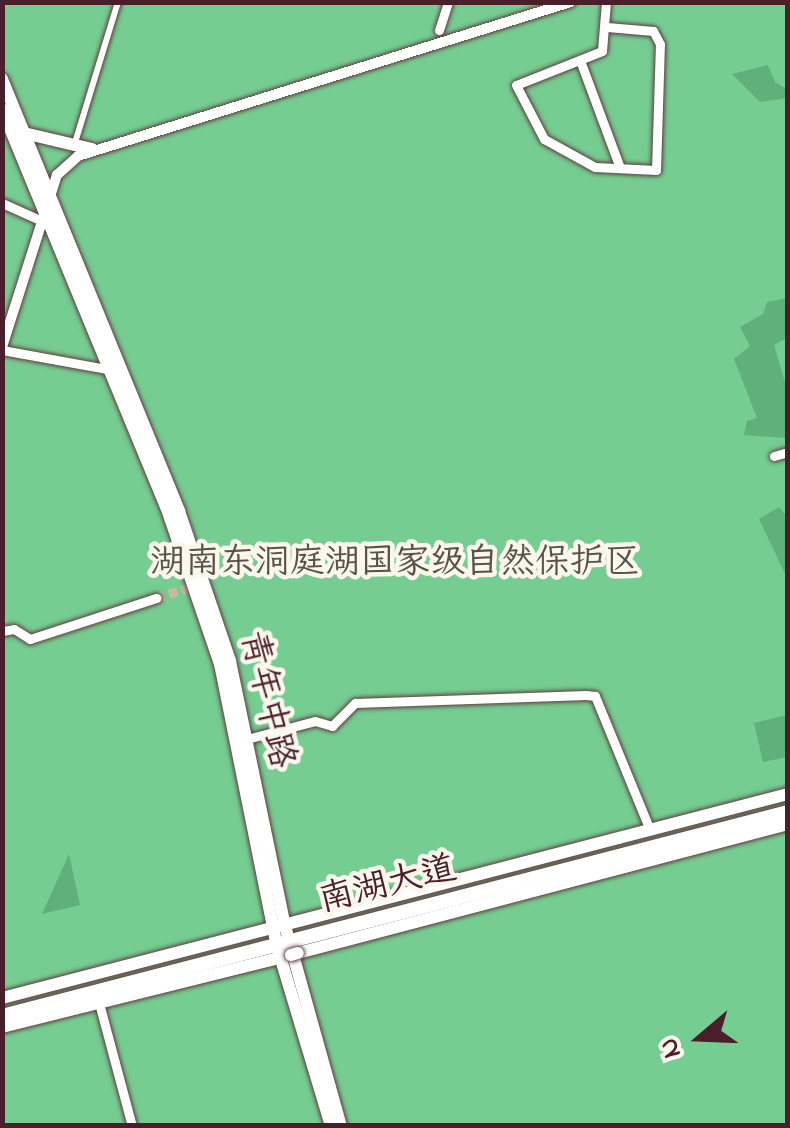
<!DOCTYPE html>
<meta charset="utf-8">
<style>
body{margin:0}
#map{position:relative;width:790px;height:1128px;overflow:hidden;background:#e8e1be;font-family:"Indie Flower","LXGW WenKai TC",sans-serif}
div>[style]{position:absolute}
.green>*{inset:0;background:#75cd92;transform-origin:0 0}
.forest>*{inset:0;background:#60b07c}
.minor-tunnel>*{height:9px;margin-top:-4.5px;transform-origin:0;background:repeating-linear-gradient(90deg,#c8baa1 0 9px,transparent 0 13.5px)}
.roads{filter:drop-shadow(0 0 2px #623c41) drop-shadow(0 0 2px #623c41)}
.pedestrian>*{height:6px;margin:-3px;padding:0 3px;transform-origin:3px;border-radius:3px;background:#fff}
.minor>*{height:9px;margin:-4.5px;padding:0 4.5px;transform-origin:4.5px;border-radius:4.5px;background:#fff}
.tertiary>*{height:10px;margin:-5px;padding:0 5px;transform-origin:5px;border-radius:5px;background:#fff}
.secondary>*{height:12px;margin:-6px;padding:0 6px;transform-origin:6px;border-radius:6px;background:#fff}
.primary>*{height:14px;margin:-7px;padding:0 7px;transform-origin:7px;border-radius:7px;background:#fff}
.bridges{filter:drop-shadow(0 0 2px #623c41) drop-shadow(0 0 2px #623c41)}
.secondary-bridge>*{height:12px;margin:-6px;padding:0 6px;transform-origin:6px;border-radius:6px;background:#fff}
span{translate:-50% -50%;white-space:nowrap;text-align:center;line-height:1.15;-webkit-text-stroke:9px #fbf7ec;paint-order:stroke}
.park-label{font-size:35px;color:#57534a}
.street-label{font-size:35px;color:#4a1f2b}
.frame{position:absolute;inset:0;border:5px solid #4a1f2b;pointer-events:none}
.north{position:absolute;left:650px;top:988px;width:100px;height:100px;-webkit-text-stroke:8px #fbf7ec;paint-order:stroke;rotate:251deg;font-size:28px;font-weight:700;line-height:40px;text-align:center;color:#4a1f2b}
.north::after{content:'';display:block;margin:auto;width:35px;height:45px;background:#4a1f2b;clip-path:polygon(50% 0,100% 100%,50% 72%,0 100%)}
</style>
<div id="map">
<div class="green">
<i style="left:3px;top:3px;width:784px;height:1123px"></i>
</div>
<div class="forest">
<i style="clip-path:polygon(768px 65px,775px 82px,787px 89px,787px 98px,760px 102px,732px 74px)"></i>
<i style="clip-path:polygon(787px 298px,787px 338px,774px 345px,787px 389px,787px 438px,744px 435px,747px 421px,757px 418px,734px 359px,750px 346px,740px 327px,763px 314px,767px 302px)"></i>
<i style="clip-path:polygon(779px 507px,787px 516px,787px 578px,759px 519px)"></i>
<i style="clip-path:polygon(787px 715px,787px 757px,763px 762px,754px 723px)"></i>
<i style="clip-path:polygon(69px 854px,80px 905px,42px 914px)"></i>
</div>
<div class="minor-tunnel">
<i style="left:156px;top:598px;width:39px;rotate:-18deg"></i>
</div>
<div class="roads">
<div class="pedestrian">
<i style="left:74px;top:146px;width:151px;rotate:-73deg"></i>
</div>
<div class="minor">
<i style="left:606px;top:2px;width:49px;rotate:94.7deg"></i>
<i style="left:602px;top:51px;width:92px;rotate:158.4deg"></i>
<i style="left:516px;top:85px;width:61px;rotate:62.6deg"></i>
<i style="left:544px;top:139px;width:58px;rotate:28.8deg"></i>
<i style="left:595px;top:167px;width:61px;rotate:2.8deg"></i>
<i style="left:656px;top:170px;width:126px;rotate:-88.2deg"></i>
<i style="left:660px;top:44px;width:15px;rotate:-118deg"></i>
<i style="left:653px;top:31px;width:46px;rotate:-175deg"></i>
<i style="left:439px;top:30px;width:29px;rotate:-72deg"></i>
<i style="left:581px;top:63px;width:109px;rotate:69.6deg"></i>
<i style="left:2px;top:203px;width:44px;rotate:24.2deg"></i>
<i style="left:2px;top:350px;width:107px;rotate:10.3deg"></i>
<i style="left:774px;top:456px;width:15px;rotate:-16deg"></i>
<i style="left:2px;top:631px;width:12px;rotate:-9deg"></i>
<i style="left:14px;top:629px;width:19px;rotate:32deg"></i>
<i style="left:30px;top:639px;width:133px;rotate:-18deg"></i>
<i style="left:243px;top:740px;width:74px;rotate:-14.8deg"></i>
<i style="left:315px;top:721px;width:18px;rotate:16deg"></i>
<i style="left:332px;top:726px;width:33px;rotate:-45deg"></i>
<i style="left:355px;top:703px;width:231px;rotate:-2deg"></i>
<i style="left:586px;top:695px;width:9px;rotate:6deg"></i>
<i style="left:595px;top:696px;width:145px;rotate:67.7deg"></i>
<i style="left:99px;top:1003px;width:127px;rotate:75deg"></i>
</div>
<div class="tertiary">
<i style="left:2px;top:347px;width:181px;rotate:-72.3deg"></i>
<i style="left:57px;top:175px;width:28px;rotate:-42deg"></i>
<i style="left:78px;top:156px;width:516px;rotate:-17.35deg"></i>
</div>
<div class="secondary">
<i style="left:2px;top:79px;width:467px;rotate:67.7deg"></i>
<i style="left:179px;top:511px;width:158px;rotate:71.2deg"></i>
<i style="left:230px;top:661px;width:271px;rotate:78.3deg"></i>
<i style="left:285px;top:926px;width:208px;rotate:74.4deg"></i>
<i style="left:2px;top:109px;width:439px;rotate:67.6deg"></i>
<i style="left:169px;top:515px;width:157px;rotate:71.1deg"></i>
<i style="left:220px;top:664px;width:288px;rotate:78.6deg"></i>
<i style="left:277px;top:946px;width:188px;rotate:73.3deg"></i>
<i style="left:28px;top:134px;width:66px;rotate:13.2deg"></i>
<i style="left:298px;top:953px;width:507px;rotate:-14.75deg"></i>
<i style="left:2px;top:998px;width:812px;rotate:-14.55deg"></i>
<i style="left:2px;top:1027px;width:293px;rotate:-14deg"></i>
</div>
<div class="primary">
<i style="left:2px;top:1016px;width:812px;rotate:-14.55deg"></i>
</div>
</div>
<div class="bridges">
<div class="secondary-bridge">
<i style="left:291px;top:955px;width:7px;rotate:-16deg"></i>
</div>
</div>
<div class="park-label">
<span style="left:395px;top:564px">湖南东洞庭湖国家级自然保护区</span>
</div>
<div class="street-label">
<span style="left:266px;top:700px;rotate:77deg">青年中路</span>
<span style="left:388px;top:886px;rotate:-14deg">南湖大道</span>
</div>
<div class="frame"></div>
<div class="north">N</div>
</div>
